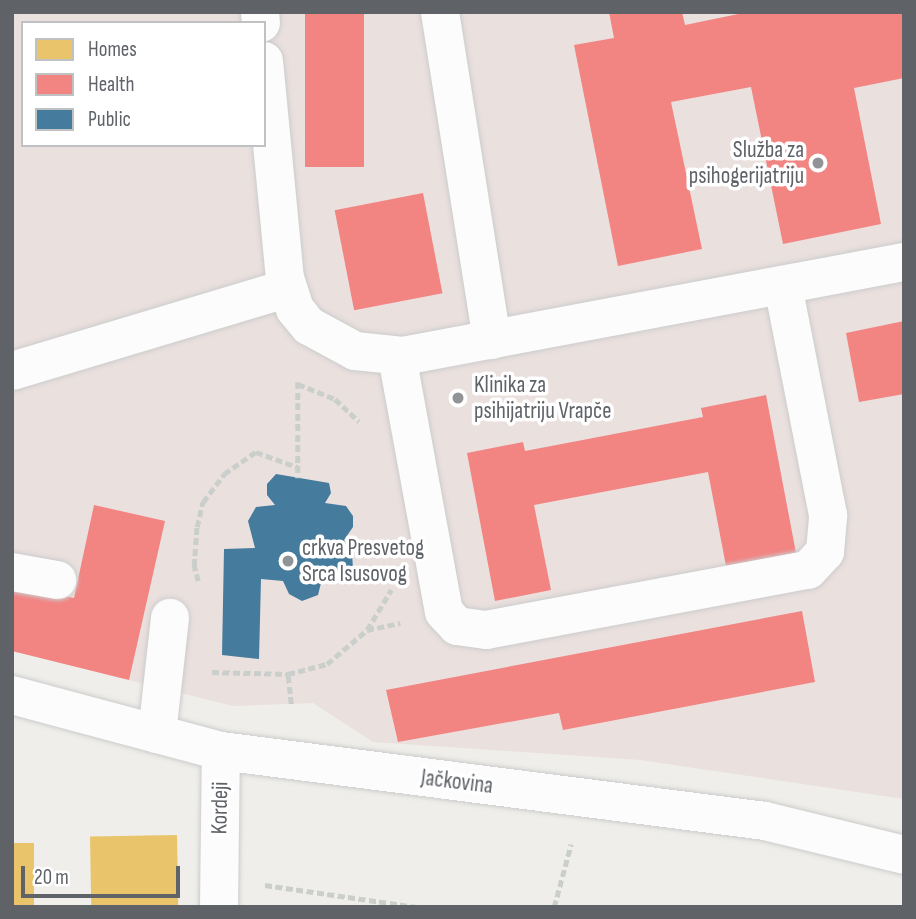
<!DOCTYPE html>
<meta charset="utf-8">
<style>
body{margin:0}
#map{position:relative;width:916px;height:919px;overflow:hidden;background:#efeeea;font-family:"Sofia Sans Condensed",sans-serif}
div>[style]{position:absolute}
.medical>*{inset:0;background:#eae0de}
.homes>*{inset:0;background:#e9c46a;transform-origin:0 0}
.health>*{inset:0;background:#f28482;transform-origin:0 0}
.public>*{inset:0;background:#457b9d}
.path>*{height:4.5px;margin-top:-2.25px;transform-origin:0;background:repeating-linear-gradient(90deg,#cacfcc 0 7px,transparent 0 10.5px)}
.roads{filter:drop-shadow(0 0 2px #cbcccc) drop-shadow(0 0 2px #cbcccc)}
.minor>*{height:38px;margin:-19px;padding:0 19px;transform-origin:19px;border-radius:19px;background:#fdfcfc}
.dots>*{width:19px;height:19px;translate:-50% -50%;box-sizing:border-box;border:4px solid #fff;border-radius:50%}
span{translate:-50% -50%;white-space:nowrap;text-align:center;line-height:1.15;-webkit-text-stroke:7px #fff;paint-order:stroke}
.poi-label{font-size:23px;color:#5f6368}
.right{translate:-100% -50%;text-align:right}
.left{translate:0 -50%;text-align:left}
.street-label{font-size:23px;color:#5f6368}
.frame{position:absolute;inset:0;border:14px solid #5f6368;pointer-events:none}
.legend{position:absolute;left:21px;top:21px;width:245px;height:126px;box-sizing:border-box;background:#fff;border:2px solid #bfc1c3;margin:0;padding:9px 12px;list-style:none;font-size:21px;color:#5f6368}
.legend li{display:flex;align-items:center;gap:14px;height:35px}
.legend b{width:35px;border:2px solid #bfc1c3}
.scale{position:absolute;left:21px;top:866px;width:159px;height:32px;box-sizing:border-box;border:4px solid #5f6368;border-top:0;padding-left:9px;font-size:21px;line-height:24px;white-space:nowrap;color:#5f6368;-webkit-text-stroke:5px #fff;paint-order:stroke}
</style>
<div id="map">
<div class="medical">
<i style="clip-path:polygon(evenodd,12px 12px,904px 12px,904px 799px,640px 760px,373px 742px,313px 703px,233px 706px,12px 651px,12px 12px,23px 23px,264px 23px,264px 145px,23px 145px,23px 23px)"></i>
</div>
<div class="homes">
<i style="left:177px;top:835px;width:72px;height:87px;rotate:89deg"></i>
<i style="left:12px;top:843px;width:22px;height:64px"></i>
</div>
<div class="health">
<i style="left:305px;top:12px;width:59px;height:155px"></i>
<i style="clip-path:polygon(609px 12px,682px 12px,685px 25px,748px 12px,904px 12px,904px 78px,854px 88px,881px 224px,783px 244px,751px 87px,671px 102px,702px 249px,618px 266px,574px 45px,614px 38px)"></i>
<i style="left:423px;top:193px;width:102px;height:90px;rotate:79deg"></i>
<i style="clip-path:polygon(904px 321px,904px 394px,859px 402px,846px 333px)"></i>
<i style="clip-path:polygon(766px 395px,796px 553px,726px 566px,708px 472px,534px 505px,551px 590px,495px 601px,467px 453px,523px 442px,525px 451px,703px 417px,701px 408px)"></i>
<i style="clip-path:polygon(94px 505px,165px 521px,129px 680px,12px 651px,12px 585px,74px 598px)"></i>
<i style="clip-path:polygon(802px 611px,815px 682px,563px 730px,559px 713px,398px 742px,386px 690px)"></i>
</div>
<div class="public">
<i style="clip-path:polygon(276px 474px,329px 483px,331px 493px,325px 503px,346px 506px,353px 516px,353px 527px,344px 540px,352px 554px,353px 568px,342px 576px,322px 579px,318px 595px,302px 601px,289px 594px,283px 581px,261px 579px,259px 659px,222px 655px,224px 549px,255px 548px,248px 521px,256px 507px,275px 505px,267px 495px,267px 484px)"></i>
</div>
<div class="path">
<i style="left:298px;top:382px;width:96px;rotate:90deg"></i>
<i style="left:298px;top:384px;width:40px;rotate:22deg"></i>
<i style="left:335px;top:399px;width:33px;rotate:43deg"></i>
<i style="left:198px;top:581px;width:16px;rotate:-105deg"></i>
<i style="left:194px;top:566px;width:39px;rotate:-86deg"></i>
<i style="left:197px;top:527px;width:26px;rotate:-77deg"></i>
<i style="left:203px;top:502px;width:35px;rotate:-53deg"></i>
<i style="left:224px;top:474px;width:39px;rotate:-35deg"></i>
<i style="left:256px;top:452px;width:44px;rotate:20.1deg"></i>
<i style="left:367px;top:630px;width:47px;rotate:-59deg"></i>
<i style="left:212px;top:672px;width:76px;rotate:1.5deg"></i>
<i style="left:291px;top:704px;width:30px;rotate:-96deg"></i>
<i style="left:288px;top:674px;width:40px;rotate:-14.4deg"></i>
<i style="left:327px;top:664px;width:52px;rotate:-40.4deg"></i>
<i style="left:367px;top:630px;width:34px;rotate:-12deg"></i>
<i style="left:265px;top:885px;width:153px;rotate:8.3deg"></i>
<i style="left:554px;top:907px;width:65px;rotate:-74.9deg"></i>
</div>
<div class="roads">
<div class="minor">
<i style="left:260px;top:12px;width:11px;rotate:85deg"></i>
<i style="left:440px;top:12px;width:332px;rotate:81deg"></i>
<i style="left:264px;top:61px;width:218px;rotate:84.5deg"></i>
<i style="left:285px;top:278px;width:33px;rotate:72deg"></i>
<i style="left:295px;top:309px;width:22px;rotate:51deg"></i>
<i style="left:309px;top:326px;width:52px;rotate:28.5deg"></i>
<i style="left:355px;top:351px;width:48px;rotate:5.9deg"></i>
<i style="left:403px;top:356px;width:510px;rotate:-10.63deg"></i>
<i style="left:397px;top:356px;width:260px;rotate:79.6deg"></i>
<i style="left:444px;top:612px;width:19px;rotate:47deg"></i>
<i style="left:457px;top:626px;width:29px;rotate:8deg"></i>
<i style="left:486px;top:630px;width:328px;rotate:-10.6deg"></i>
<i style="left:808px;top:570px;width:25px;rotate:-47deg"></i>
<i style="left:825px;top:552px;width:37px;rotate:-85deg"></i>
<i style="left:828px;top:515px;width:234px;rotate:-101.1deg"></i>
<i style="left:12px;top:371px;width:288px;rotate:-16.7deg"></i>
<i style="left:12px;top:572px;width:46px;rotate:10.1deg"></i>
<i style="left:12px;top:695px;width:216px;rotate:15deg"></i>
<i style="left:221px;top:751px;width:548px;rotate:7.33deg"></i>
<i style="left:765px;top:821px;width:143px;rotate:13.7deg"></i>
<i style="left:157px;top:734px;width:117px;rotate:-83.6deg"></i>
<i style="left:219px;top:907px;width:156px;rotate:-89.3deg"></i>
</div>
</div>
<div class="dots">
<i style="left:818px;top:163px;background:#919496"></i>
<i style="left:458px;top:398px;background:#919496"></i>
<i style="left:288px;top:561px;background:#919496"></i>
</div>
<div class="poi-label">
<span class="right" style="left:804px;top:163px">Služba za<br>psihogerijatriju</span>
<span class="left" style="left:474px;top:398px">Klinika za<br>psihijatriju Vrapče</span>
<span class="left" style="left:302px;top:561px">crkva Presvetog<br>Srca Isusovog</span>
</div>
<div class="street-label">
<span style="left:457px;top:782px;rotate:7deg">Jačkovina</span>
<span style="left:220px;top:808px;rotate:-89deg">Kordeji</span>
</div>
<div class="frame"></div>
<ul class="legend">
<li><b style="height:19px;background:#e9c46a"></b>Homes</li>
<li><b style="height:19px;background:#f28482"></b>Health</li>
<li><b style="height:19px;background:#457b9d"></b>Public</li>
</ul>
<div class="scale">20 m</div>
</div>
